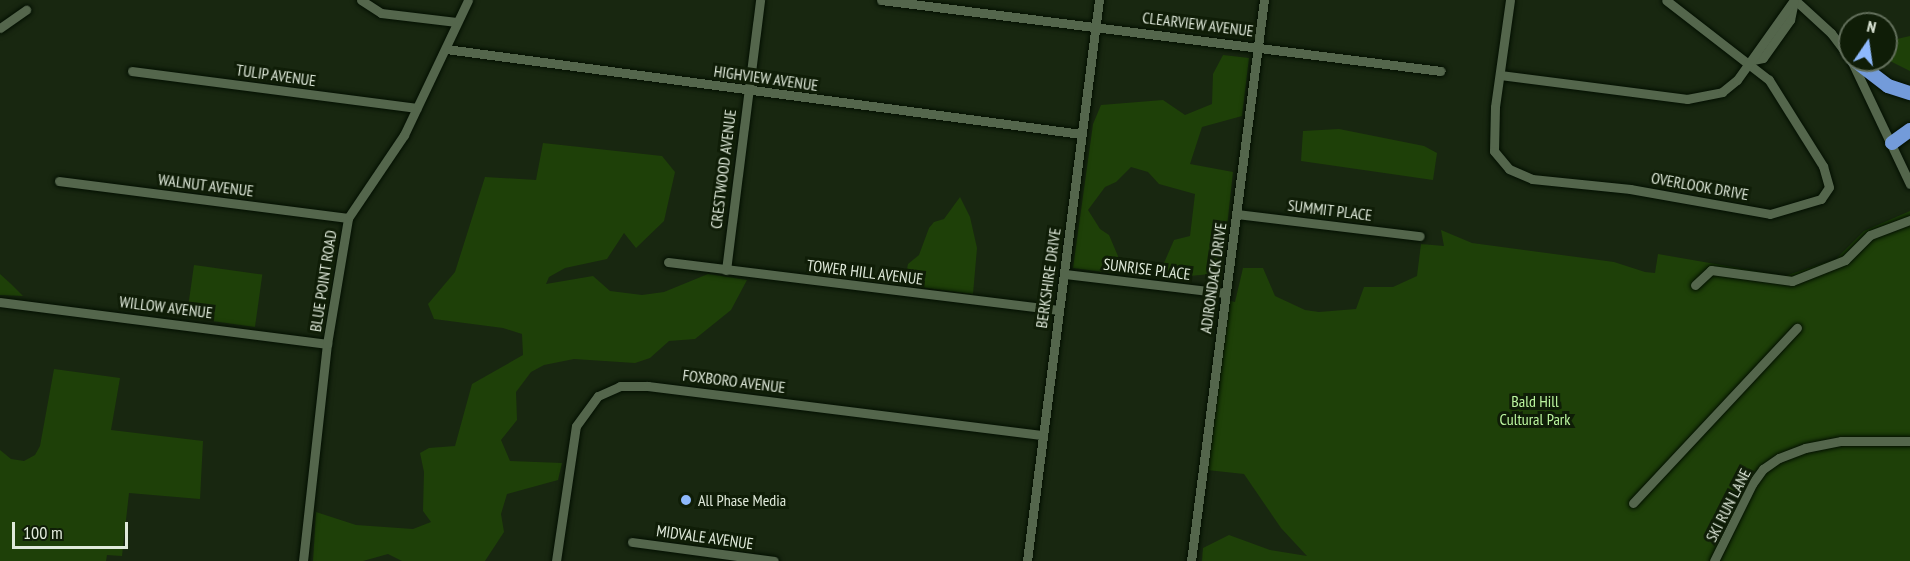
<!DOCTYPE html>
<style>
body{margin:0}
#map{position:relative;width:1910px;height:561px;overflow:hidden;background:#182710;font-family:"PT Sans Narrow",sans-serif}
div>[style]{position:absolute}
.green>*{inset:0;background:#1e4008;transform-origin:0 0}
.roads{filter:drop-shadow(0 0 2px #030f00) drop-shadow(0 0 2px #030f00)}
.minor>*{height:9px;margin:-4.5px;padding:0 4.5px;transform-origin:4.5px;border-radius:4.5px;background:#54664c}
.highway>*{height:14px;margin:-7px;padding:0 7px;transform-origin:7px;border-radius:7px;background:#739bda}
.dots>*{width:16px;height:16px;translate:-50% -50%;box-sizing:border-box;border:3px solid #0f1d07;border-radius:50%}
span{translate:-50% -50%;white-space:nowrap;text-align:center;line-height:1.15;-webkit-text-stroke:6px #0f1d07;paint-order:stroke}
.street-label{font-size:16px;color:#dfe9da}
.park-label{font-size:16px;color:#bbf59f}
.poi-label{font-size:16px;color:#dfe9da}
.left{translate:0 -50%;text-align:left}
.north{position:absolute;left:1838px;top:12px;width:60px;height:60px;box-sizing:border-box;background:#0f1d07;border:2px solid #626f5b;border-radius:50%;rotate:13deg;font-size:16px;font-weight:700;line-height:24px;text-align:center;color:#dfe9da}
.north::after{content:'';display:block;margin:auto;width:21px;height:27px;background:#8eb9fc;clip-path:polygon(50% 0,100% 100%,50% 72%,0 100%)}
.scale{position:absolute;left:12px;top:522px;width:116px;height:27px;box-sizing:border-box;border:3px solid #dfe9da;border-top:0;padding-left:8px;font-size:18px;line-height:21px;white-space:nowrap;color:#dfe9da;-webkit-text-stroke:4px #0f1d07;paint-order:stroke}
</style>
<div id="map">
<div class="green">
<i style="clip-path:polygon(1886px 36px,1897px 39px,1910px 36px,1910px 71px,1886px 59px)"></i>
<i style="clip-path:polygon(1223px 55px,1249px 58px,1242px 116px,1202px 127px,1190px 164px,1233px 172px,1222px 273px,1157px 279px,1174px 240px,1190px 236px,1195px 194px,1159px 184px,1148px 172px,1131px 167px,1116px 182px,1105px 187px,1088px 210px,1100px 229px,1109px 235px,1126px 275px,1073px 268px,1093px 124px,1101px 105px,1163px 100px,1185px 115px,1212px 104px,1213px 74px)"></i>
<i style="clip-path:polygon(1339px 129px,1424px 146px,1437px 153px,1433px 180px,1301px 161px,1303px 131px)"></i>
<i style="clip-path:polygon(543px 143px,662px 156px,675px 172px,664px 221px,636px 248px,624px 233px,607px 259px,565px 268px,549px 277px,546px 284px,593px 276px,610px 291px,642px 295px,664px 292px,708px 274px,747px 280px,731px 310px,695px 339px,669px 341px,650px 358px,635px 363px,574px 359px,544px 365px,531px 372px,516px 392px,517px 420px,501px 440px,510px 461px,562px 463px,558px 480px,507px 494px,501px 514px,504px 532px,485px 561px,402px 561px,388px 554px,363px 561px,313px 561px,316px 512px,356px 525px,413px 529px,431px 522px,423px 511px,424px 472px,420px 453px,429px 448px,455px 446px,472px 384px,523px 355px,522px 334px,503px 328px,434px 319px,428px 304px,455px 272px,485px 177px,536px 180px)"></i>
<i style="clip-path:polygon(960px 197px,970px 217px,977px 248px,973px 294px,904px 285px,908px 264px,919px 255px,929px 228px,934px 222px,944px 219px)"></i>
<i style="clip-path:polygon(1910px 211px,1910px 561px,1202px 561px,1203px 548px,1229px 535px,1270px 550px,1307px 556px,1281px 528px,1244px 474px,1207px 470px,1230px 301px,1235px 302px,1243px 268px,1263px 268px,1275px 296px,1305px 310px,1319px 312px,1356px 309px,1364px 287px,1393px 287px,1417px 276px,1421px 244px,1444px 246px,1441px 230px,1472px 243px,1614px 262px,1645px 272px,1655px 273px,1658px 254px,1785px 276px,1836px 259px,1864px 231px)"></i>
<i style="left:194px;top:265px;width:69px;height:53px;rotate:8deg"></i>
<i style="clip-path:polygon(0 274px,11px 284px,23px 296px,0 295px)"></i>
<i style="clip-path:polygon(54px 369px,120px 378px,111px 430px,203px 441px,200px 499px,129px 493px,122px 556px,107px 555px,106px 561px,0 561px,0 450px,11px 459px,24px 461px,35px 455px,40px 446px)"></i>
</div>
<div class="roads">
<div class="minor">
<i style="left:361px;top:0;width:24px;rotate:33deg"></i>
<i style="left:381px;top:13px;width:76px;rotate:6.8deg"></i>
<i style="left:881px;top:0;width:564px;rotate:7.23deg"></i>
<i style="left:1510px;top:0;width:108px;rotate:98deg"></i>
<i style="left:1495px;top:107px;width:44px;rotate:91.3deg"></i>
<i style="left:1494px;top:151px;width:23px;rotate:50deg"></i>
<i style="left:1509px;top:169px;width:25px;rotate:23deg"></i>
<i style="left:1532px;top:179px;width:99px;rotate:5.8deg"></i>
<i style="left:1630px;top:189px;width:142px;rotate:10.1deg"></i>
<i style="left:1770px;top:214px;width:53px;rotate:-16.4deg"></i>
<i style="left:1821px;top:199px;width:14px;rotate:-56deg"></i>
<i style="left:1829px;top:187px;width:22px;rotate:-106deg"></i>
<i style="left:1823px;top:166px;width:102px;rotate:-122.1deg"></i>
<i style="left:1769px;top:80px;width:130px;rotate:-142.2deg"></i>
<i style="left:1795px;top:0;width:49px;rotate:42.5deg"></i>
<i style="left:1831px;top:33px;width:31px;rotate:53deg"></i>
<i style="left:0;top:28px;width:32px;rotate:-35deg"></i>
<i style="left:446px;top:49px;width:641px;rotate:7.62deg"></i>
<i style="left:1753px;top:60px;width:10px;rotate:-11deg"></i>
<i style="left:1763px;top:58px;width:47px;rotate:-54.6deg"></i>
<i style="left:1790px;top:20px;width:19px;rotate:-78deg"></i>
<i style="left:1852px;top:62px;width:135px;rotate:64.6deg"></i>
<i style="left:132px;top:71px;width:287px;rotate:7.4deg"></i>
<i style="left:1500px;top:75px;width:189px;rotate:7.3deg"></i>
<i style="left:1687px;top:99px;width:36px;rotate:-11deg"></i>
<i style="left:1722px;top:92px;width:19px;rotate:-39deg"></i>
<i style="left:1737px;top:80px;width:98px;rotate:-54.5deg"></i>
<i style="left:59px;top:181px;width:291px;rotate:7.3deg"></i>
<i style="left:1237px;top:214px;width:184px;rotate:6.9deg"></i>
<i style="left:668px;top:262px;width:394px;rotate:7deg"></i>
<i style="left:726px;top:270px;width:272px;rotate:-82.8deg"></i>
<i style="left:1065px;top:274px;width:161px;rotate:6.8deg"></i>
<i style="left:1695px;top:285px;width:22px;rotate:-43deg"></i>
<i style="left:1711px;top:270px;width:82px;rotate:7.7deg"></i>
<i style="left:1792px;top:281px;width:57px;rotate:-21.6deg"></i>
<i style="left:1845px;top:260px;width:35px;rotate:-45deg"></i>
<i style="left:1870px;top:235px;width:43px;rotate:-20.6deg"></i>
<i style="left:0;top:302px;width:330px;rotate:7.3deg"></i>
<i style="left:1633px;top:503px;width:240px;rotate:-46.9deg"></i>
<i style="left:632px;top:542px;width:143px;rotate:7.6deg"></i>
<i style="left:303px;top:561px;width:218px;rotate:-83.7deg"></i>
<i style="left:327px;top:344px;width:128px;rotate:-80.5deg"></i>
<i style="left:348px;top:218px;width:100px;rotate:-56deg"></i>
<i style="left:404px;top:135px;width:149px;rotate:-64.6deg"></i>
<i style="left:556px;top:561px;width:136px;rotate:-81.6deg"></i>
<i style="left:576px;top:426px;width:37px;rotate:-54deg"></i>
<i style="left:598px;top:396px;width:24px;rotate:-24deg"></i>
<i style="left:620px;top:386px;width:28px"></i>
<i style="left:648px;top:386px;width:398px;rotate:7.1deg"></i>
<i style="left:1027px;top:561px;width:566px;rotate:-82.69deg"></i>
<i style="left:1191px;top:561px;width:566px;rotate:-82.59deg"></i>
<i style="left:1714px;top:561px;width:86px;rotate:-63.7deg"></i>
<i style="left:1752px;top:484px;width:19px;rotate:-54deg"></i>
<i style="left:1763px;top:469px;width:19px;rotate:-35deg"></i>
<i style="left:1779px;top:458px;width:28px;rotate:-21deg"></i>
<i style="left:1805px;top:448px;width:37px;rotate:-11deg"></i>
<i style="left:1841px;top:441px;width:69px"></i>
</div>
<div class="highway">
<i style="left:1854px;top:60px;width:43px;rotate:37.4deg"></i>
<i style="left:1888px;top:86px;width:23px;rotate:18deg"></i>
<i style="left:1892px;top:143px;width:22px;rotate:-36deg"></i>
</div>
</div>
<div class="dots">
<i style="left:686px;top:500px;background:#8eb9fc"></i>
</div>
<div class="street-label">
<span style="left:1198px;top:24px;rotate:7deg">CLEARVIEW AVENUE</span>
<span style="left:276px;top:75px;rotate:8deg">TULIP AVENUE</span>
<span style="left:766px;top:78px;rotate:8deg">HIGHVIEW AVENUE</span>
<span style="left:723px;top:169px;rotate:-83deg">CRESTWOOD AVENUE</span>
<span style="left:206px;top:185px;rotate:7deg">WALNUT AVENUE</span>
<span style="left:1700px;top:186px;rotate:10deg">OVERLOOK DRIVE</span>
<span style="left:1330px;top:210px;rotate:7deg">SUMMIT PLACE</span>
<span style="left:1147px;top:269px;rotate:7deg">SUNRISE PLACE</span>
<span style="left:865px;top:272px;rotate:7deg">TOWER HILL AVENUE</span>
<span style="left:1048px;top:278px;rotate:-82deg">BERKSHIRE DRIVE</span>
<span style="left:1213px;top:278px;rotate:-82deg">ADIRONDACK DRIVE</span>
<span style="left:323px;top:281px;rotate:-81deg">BLUE POINT ROAD</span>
<span style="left:166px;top:307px;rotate:7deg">WILLOW AVENUE</span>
<span style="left:734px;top:381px;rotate:7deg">FOXBORO AVENUE</span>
<span style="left:1728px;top:505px;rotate:-63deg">SKI RUN LANE</span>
<span style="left:705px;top:537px;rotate:8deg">MIDVALE AVENUE</span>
</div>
<div class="park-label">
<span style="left:1535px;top:410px">Bald Hill<br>Cultural Park</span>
</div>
<div class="poi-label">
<span class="left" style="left:698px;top:500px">All Phase Media</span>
</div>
<div class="north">N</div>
<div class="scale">100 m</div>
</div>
